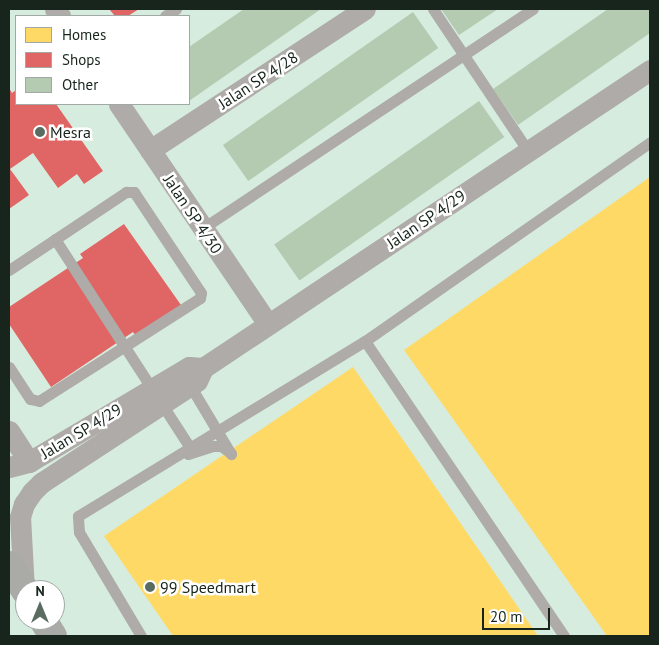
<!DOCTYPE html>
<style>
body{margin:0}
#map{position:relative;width:659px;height:645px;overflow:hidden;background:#d6ecde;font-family:"PT Sans",sans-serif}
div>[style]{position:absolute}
.homes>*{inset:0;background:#ffd966}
.shops>*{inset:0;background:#e06666}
.building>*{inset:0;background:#b4cab1;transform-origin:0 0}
.service>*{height:11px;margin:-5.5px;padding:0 5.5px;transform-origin:5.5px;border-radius:5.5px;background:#aeaba8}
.minor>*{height:21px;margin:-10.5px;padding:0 10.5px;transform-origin:10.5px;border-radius:10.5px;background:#aeaba8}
.secondary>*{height:28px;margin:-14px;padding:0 14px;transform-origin:14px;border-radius:14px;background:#aaaba6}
.dots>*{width:14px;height:14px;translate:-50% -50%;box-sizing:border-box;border:2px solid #fff;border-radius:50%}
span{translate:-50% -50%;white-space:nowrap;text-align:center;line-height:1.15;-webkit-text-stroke:5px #fff;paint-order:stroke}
.street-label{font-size:16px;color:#17251d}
.poi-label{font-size:16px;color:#17251d}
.left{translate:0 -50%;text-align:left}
.frame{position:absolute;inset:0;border:10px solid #17251d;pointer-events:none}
.legend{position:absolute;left:15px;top:15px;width:175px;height:90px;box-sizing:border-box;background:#fff;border:1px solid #a2a8a5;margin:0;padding:6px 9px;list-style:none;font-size:15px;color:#17251d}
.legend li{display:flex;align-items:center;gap:10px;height:25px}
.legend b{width:25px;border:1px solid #a2a8a5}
.north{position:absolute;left:15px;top:580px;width:50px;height:50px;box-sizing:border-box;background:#fff;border:1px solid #a2a8a5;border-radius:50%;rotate:0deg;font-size:14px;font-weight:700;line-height:20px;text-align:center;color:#17251d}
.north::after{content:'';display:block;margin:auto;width:18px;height:22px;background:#5a6b61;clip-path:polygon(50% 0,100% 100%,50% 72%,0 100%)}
.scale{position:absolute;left:482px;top:608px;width:68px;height:22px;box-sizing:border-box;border:2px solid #17251d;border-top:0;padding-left:6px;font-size:15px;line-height:18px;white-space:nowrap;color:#17251d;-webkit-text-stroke:4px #fff;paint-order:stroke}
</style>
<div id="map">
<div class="homes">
<i style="clip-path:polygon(650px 177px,650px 636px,607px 636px,404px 350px)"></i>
<i style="clip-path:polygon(353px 367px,538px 636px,173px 636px,104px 536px)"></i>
</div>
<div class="shops">
<i style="clip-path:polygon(109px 9px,139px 9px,128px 16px,115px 16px)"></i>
<i style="clip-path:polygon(9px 88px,12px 93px,16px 90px,16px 104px,56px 104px,103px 171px,84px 184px,77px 174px,58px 188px,33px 153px,10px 169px,29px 195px,9px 209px)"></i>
<i style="clip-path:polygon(124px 224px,181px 305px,136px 336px,133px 332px,51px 387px,9px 324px,9px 307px,83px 258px,80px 254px)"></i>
</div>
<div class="building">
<i style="clip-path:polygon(244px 9px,321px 9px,189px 101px,189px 47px)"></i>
<i style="clip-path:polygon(441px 9px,498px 9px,459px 35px)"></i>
<i style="clip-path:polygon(608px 9px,650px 9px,650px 33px,518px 125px,493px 89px)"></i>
<i style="left:413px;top:12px;width:44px;height:232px;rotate:55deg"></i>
<i style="left:479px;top:101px;width:44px;height:250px;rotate:55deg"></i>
</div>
<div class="service">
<i style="left:433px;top:9px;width:171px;rotate:56.2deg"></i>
<i style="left:165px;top:16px;width:13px;rotate:-32deg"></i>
<i style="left:203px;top:228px;width:396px;rotate:-33.6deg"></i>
<i style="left:55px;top:239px;width:249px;rotate:57.1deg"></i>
<i style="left:9px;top:270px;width:141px;rotate:-33.7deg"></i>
<i style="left:126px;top:192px;width:8px"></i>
<i style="left:134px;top:192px;width:121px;rotate:56.4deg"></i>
<i style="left:201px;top:293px;width:5px;rotate:101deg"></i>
<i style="left:200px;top:298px;width:191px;rotate:147.4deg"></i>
<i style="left:39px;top:401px;width:9px;rotate:-167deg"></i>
<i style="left:30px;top:399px;width:38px;rotate:-123deg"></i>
<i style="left:365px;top:341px;width:356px;rotate:56deg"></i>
<i style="left:188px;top:382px;width:84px;rotate:59.2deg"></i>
<i style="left:188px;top:454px;width:26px;rotate:-18deg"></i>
<i style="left:213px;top:446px;width:8px"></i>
<i style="left:221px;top:446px;width:12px;rotate:35deg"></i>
<i style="left:141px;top:636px;width:121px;rotate:-120.8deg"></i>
<i style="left:79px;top:532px;width:16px;rotate:-94deg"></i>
<i style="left:78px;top:516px;width:336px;rotate:-31.4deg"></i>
<i style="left:365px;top:341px;width:348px;rotate:-34.9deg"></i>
</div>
<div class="minor">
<i style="left:55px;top:9px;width:9px;rotate:54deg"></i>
<i style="left:119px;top:104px;width:266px;rotate:55.9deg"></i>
<i style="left:150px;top:150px;width:257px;rotate:-33.3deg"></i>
<i style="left:203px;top:368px;width:537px;rotate:-33.69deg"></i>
<i style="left:9px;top:431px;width:37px;rotate:57deg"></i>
<i style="left:9px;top:467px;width:21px;rotate:-14deg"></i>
<i style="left:29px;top:462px;width:186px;rotate:-30.7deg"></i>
<i style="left:189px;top:367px;width:14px;rotate:4deg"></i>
<i style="left:24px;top:590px;width:73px;rotate:-93.1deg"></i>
<i style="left:20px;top:517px;width:14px;rotate:-73deg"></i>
<i style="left:24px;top:504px;width:14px;rotate:-56deg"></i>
<i style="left:32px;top:492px;width:13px;rotate:-45deg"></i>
<i style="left:41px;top:483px;width:186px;rotate:-33.2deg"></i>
<i style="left:197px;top:381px;width:14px;rotate:-65deg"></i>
</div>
<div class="secondary">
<i style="left:9px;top:565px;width:31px;rotate:58deg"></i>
<i style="left:43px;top:620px;width:19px;rotate:58deg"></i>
</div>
<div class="dots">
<i style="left:40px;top:132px;background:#5a6b61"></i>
<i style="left:150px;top:587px;background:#5a6b61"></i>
</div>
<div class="street-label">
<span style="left:258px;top:80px;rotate:-33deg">Jalan SP 4/28</span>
<span style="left:193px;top:214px;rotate:56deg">Jalan SP 4/30</span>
<span style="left:426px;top:219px;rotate:-34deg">Jalan SP 4/29</span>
<span style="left:81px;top:431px;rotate:-31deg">Jalan SP 4/29</span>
</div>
<div class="poi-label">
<span class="left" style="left:50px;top:132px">Mesra</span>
<span class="left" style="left:160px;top:587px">99 Speedmart</span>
</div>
<div class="frame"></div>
<ul class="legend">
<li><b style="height:14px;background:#ffd966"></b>Homes</li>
<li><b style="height:14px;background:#e06666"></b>Shops</li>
<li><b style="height:14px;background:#b4cab1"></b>Other</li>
</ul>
<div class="north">N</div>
<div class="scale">20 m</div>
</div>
